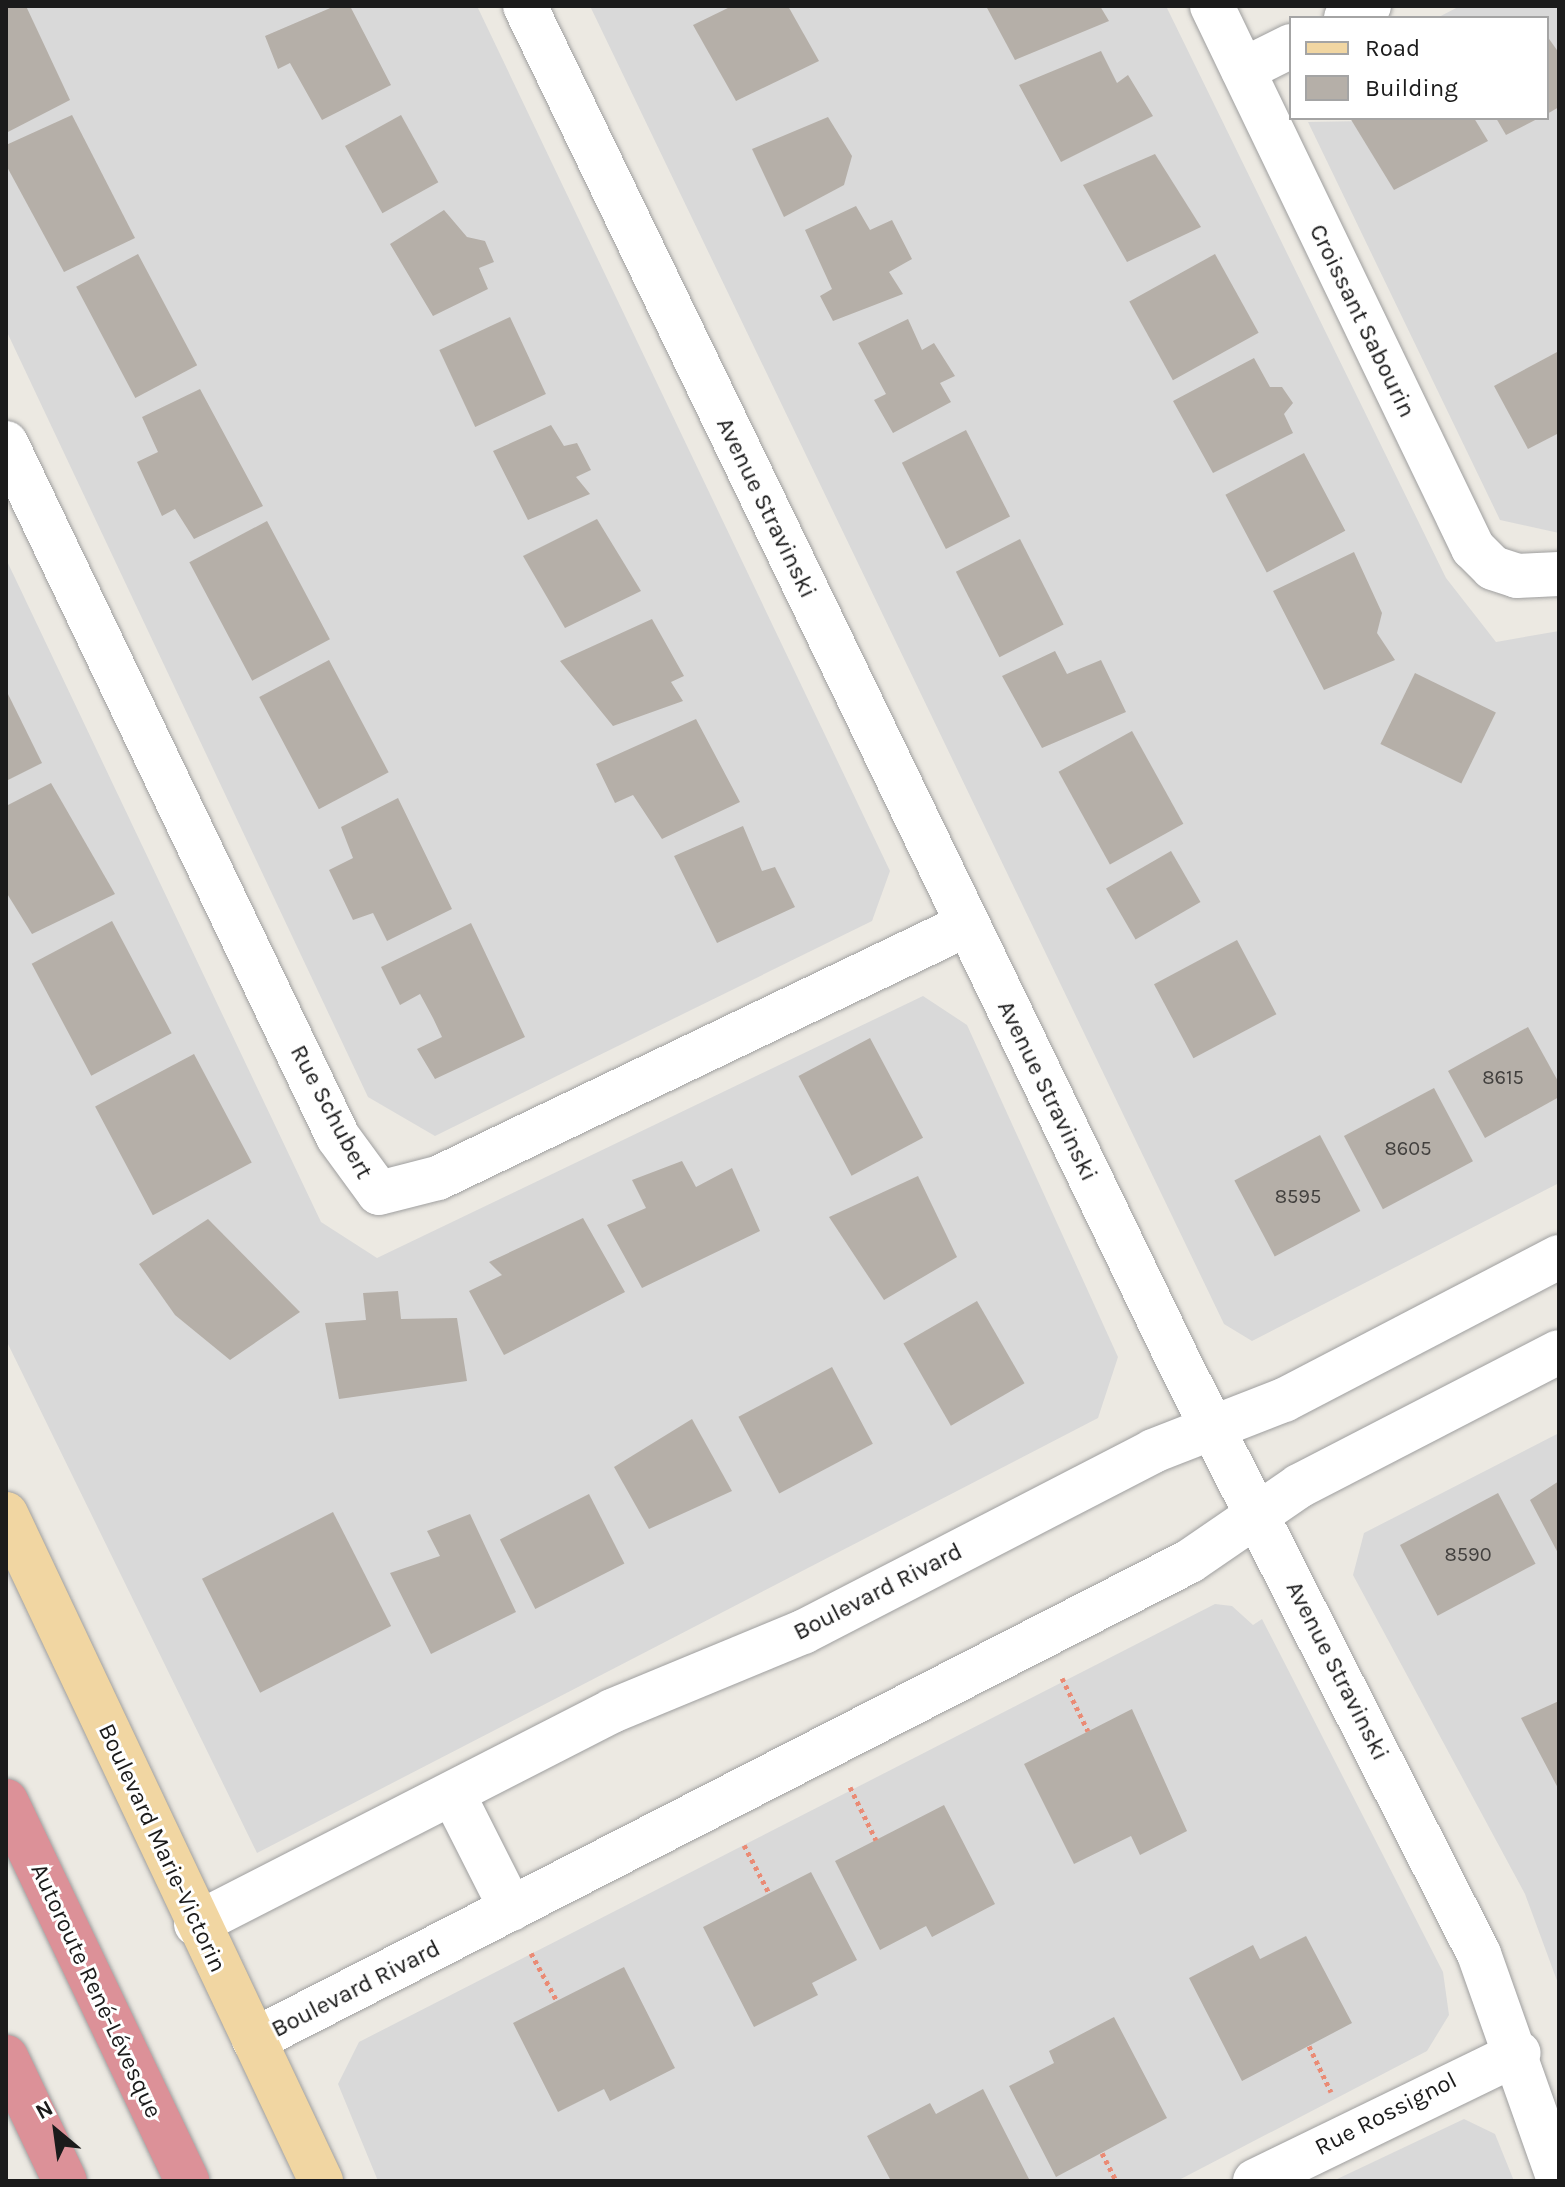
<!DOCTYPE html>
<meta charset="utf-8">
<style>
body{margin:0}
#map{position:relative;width:1565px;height:2187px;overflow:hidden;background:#ece9e2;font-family:Karla,sans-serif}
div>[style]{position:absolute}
.residential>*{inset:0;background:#d9d9d9}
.building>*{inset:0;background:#b5afa8;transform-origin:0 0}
.path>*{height:5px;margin-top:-2.5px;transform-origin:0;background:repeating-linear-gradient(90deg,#ea8b75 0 4px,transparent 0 8px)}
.roads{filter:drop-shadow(0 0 2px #9f9f9f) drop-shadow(0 0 2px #9f9f9f)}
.minor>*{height:44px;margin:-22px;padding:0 22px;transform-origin:22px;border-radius:22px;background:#fff}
.major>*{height:44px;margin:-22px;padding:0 22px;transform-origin:22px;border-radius:22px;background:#f1d6a2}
.highway>*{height:44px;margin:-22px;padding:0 22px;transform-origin:22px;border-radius:22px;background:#dc9198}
span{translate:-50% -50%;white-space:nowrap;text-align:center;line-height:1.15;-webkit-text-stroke:6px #fff;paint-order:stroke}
.number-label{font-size:20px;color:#42403e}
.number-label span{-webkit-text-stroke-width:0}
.street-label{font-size:24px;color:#1b1b1b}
.frame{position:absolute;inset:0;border:8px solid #1b1b1b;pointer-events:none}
.legend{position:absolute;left:1289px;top:16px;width:260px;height:104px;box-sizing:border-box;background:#fff;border:2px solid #a4a4a4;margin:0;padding:10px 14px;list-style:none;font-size:24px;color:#1b1b1b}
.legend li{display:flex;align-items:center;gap:16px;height:40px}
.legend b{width:40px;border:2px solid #a4a4a4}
.north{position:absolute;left:16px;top:2091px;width:80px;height:80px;-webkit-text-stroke:6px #fff;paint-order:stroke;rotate:331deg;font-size:22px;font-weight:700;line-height:32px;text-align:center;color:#1b1b1b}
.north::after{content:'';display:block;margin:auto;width:28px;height:36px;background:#1b1b1b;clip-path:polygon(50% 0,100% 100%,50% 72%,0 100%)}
</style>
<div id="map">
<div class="residential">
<i style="clip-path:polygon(6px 6px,477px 6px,890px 871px,872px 921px,435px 1136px,368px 1097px,6px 330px)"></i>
<i style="clip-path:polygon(590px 6px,1166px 6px,1446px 578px,1496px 642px,1559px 631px,1559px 1183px,1252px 1341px,1224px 1324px)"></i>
<i style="clip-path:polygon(1460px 6px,1559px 6px,1559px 533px,1500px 520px,1308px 122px,1547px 118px,1547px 18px,1437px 18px)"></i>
<i style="clip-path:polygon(6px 559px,321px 1222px,377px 1258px,923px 996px,967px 1025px,1118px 1357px,1098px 1418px,257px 1853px,6px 1340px)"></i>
<i style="clip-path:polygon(1559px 1433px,1559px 1986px,1525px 1894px,1353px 1575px,1364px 1533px)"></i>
<i style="clip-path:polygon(1215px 1604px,1232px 1606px,1253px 1625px,1262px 1619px,1443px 1972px,1449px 2015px,1427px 2051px,1177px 2181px,378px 2181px,338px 2084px,359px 2042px)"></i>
<i style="clip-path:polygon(1464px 2119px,1495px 2134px,1514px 2181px,1333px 2181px)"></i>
</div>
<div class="building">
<i style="clip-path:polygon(6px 6px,26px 6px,70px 100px,6px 133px)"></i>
<i style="clip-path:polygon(335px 6px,350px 6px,391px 85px,322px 120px,290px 63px,278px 69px,265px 36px)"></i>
<i style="clip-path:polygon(732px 6px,788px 6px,819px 61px,736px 101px,693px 25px)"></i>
<i style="clip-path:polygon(986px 6px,1100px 6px,1109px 21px,1015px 60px)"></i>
<i style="clip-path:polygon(1547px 36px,1559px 53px,1559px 107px,1547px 114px)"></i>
<i style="clip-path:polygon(1101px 51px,1117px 83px,1128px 75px,1153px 116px,1061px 162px,1019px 85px)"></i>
<i style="clip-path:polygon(72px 115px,135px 238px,64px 272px,6px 165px,6px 145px)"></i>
<i style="left:401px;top:115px;width:77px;height:64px;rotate:61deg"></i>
<i style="clip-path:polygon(828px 117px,852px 156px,844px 185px,784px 217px,752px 149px)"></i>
<i style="clip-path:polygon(1350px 118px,1474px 118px,1488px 141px,1394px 190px)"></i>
<i style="clip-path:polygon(1496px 118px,1539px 118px,1506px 135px)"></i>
<i style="clip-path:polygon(1155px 154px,1201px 227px,1127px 262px,1083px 185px)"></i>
<i style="clip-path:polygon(856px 206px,870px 230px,892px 220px,912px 259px,889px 272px,903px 294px,833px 321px,820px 296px,832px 289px,805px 230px)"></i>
<i style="clip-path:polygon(444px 210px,467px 237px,485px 241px,494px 262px,479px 268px,488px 289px,433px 316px,390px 244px)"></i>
<i style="left:138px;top:254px;width:126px;height:70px;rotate:62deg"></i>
<i style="left:1215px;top:254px;width:90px;height:98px;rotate:61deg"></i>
<i style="left:510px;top:317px;width:85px;height:78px;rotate:65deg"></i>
<i style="clip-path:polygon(908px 319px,922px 350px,934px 343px,955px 376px,940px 383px,951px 402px,893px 433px,874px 400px,886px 394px,858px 343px)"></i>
<i style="clip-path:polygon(1559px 351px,1559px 433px,1528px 449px,1494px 386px)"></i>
<i style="clip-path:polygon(1254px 358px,1270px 387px,1282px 387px,1293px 403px,1284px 414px,1293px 433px,1213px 473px,1173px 401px)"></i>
<i style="clip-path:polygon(200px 389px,263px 506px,194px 539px,175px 509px,162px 516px,137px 462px,158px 452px,142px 417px)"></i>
<i style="clip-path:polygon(551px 425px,564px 446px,577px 443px,591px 470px,576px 477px,590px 494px,528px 520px,493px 451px)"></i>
<i style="left:966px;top:430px;width:97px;height:72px;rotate:63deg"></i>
<i style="left:1304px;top:453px;width:88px;height:89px;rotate:62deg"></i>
<i style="clip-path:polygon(597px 519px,641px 591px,565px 628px,523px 556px)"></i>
<i style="left:267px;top:521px;width:134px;height:88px;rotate:62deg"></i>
<i style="left:1020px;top:539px;width:96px;height:72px;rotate:63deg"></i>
<i style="clip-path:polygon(1354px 552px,1382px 613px,1377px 633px,1395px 660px,1324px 690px,1273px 591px)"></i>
<i style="clip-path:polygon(652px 619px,684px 676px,671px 682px,683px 701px,613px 726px,560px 661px)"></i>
<i style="clip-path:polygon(1055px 651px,1067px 674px,1101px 660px,1126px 712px,1042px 748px,1002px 676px)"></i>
<i style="left:329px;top:660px;width:127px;height:79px;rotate:62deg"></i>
<i style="left:1415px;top:673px;width:90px;height:79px;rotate:26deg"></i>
<i style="clip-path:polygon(6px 690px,42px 763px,6px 781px)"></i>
<i style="clip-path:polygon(696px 719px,740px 802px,662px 839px,633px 795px,615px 803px,596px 764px)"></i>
<i style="left:1132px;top:731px;width:106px;height:84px;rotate:61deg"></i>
<i style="clip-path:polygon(51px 783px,115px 894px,32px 934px,6px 892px,6px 806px)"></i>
<i style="clip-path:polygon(398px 798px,452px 909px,387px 941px,373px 913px,353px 920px,329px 870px,353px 858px,341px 827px)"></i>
<i style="clip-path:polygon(743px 826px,762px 871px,775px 867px,795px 907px,717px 943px,674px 856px)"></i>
<i style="left:1171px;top:851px;width:59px;height:75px;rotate:60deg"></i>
<i style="left:112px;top:921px;width:127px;height:91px;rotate:62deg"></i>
<i style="clip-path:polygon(471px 923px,525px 1037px,435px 1079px,417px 1049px,442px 1037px,433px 1018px,420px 994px,400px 1005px,381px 967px)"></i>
<i style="left:1237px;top:940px;width:84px;height:94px;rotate:62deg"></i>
<i style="clip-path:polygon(1528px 1027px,1559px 1083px,1559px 1097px,1485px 1138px,1448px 1071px)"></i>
<i style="left:870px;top:1038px;width:113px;height:81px;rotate:62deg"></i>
<i style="left:194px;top:1054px;width:123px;height:112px;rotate:62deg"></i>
<i style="left:1434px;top:1088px;width:83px;height:102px;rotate:62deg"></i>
<i style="left:1320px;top:1135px;width:86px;height:97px;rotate:62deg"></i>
<i style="clip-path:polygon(682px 1161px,696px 1187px,732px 1168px,760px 1231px,642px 1288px,607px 1225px,646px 1208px,632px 1180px)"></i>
<i style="clip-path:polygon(918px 1176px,957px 1257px,884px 1300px,829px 1217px)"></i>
<i style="clip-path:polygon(583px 1218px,625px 1292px,504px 1355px,469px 1291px,502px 1275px,489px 1262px)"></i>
<i style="clip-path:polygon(208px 1219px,300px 1312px,230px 1360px,175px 1315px,139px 1264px)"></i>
<i style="clip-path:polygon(398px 1291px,401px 1319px,457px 1318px,467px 1381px,339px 1399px,325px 1323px,366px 1320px,363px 1293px)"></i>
<i style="left:977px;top:1301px;width:95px;height:85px;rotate:60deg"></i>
<i style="left:832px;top:1367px;width:87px;height:106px;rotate:62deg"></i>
<i style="clip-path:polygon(692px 1419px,732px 1491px,649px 1529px,614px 1467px)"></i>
<i style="clip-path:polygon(1559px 1481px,1559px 1555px,1530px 1500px)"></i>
<i style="left:1498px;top:1493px;width:80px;height:111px;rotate:62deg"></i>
<i style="left:589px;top:1494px;width:78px;height:100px;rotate:63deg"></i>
<i style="left:333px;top:1512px;width:128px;height:147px;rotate:63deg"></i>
<i style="clip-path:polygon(470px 1514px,516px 1612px,431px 1654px,390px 1573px,440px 1556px,427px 1531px)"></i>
<i style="clip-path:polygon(1559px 1701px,1559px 1790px,1521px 1718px)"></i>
<i style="clip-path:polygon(1132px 1709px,1187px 1831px,1140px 1855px,1131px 1836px,1074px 1864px,1024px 1764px)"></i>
<i style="clip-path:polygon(944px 1805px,995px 1904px,932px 1937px,926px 1926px,880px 1950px,835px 1861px)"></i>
<i style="clip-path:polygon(811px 1872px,857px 1960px,812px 1983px,818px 1995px,754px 2027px,703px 1927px)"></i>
<i style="clip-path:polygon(1306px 1936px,1352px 2023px,1242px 2081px,1189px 1978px,1253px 1945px,1260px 1959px)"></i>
<i style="clip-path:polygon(624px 1967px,675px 2068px,610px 2101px,604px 2089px,558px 2112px,513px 2023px)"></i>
<i style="clip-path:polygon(1114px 2017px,1167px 2118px,1056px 2177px,1009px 2086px,1054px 2063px,1049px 2051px)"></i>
<i style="clip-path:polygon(983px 2089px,1029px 2179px,891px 2181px,867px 2136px,930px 2103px,936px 2114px)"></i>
</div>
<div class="path">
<i style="left:1062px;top:1678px;width:59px;rotate:63.9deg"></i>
<i style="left:850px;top:1787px;width:59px;rotate:63.9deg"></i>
<i style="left:744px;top:1845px;width:54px;rotate:62.5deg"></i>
<i style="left:531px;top:1953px;width:55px;rotate:61.6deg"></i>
<i style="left:1309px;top:2046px;width:51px;rotate:64.4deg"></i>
<i style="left:1102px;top:2153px;width:31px;rotate:63deg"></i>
</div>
<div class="roads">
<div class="minor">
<i style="left:525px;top:6px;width:1503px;rotate:64.25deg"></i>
<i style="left:1178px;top:1360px;width:666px;rotate:63.13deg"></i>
<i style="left:1479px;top:1954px;width:240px;rotate:70.5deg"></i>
<i style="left:1212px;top:6px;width:602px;rotate:64.29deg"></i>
<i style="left:1473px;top:548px;width:28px;rotate:45deg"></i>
<i style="left:1493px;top:568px;width:25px;rotate:18deg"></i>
<i style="left:1517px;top:576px;width:42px;rotate:-2.7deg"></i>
<i style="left:1346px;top:18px;width:26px;rotate:-28deg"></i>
<i style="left:1243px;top:70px;width:54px;rotate:-26.6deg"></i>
<i style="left:6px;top:443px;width:769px;rotate:64.43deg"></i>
<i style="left:338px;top:1137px;width:69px;rotate:53.8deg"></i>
<i style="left:379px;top:1193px;width:61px;rotate:-14.3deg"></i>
<i style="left:438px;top:1178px;width:585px;rotate:-25.6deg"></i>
<i style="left:453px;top:1794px;width:129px;rotate:63.2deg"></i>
<i style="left:196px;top:1924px;width:467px;rotate:-27.1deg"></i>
<i style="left:612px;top:1711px;width:207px;rotate:-22.5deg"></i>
<i style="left:803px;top:1632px;width:394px;rotate:-27.3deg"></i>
<i style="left:1153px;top:1451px;width:141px;rotate:-21.3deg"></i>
<i style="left:1284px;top:1400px;width:310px;rotate:-27.5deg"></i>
<i style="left:254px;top:2040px;width:1051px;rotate:-27.1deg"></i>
<i style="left:1190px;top:1561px;width:132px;rotate:-34.5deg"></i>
<i style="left:1299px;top:1486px;width:292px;rotate:-27.3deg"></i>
<i style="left:1255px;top:2181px;width:293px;rotate:-25.9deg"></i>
</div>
<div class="major">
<i style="left:6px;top:1514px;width:738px;rotate:64.72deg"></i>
</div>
<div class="highway">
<i style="left:6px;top:1801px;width:421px;rotate:64.5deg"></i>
<i style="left:6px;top:2057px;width:137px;rotate:64.6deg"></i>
</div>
</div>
<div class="number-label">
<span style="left:1503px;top:1077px">8615</span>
<span style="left:1408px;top:1148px">8605</span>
<span style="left:1298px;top:1196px">8595</span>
<span style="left:1468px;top:1554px">8590</span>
</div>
<div class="street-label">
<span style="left:1362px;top:321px;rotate:64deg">Croissant Sabourin</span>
<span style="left:766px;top:508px;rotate:64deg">Avenue Stravinski</span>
<span style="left:1047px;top:1091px;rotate:64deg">Avenue Stravinski</span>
<span style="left:331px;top:1112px;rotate:62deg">Rue Schubert</span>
<span style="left:878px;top:1592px;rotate:-27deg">Boulevard Rivard</span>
<span style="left:1337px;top:1671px;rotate:63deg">Avenue Stravinski</span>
<span style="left:162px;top:1848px;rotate:65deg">Boulevard Marie-Victorin</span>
<span style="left:356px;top:1989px;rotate:-27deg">Boulevard Rivard</span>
<span style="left:96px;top:1991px;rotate:65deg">Autoroute René-Lévesque</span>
<span style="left:1386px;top:2114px;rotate:-27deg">Rue Rossignol</span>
</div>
<div class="frame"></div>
<ul class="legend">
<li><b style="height:10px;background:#f1d6a2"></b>Road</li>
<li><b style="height:22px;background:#b5afa8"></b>Building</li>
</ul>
<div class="north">N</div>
</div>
